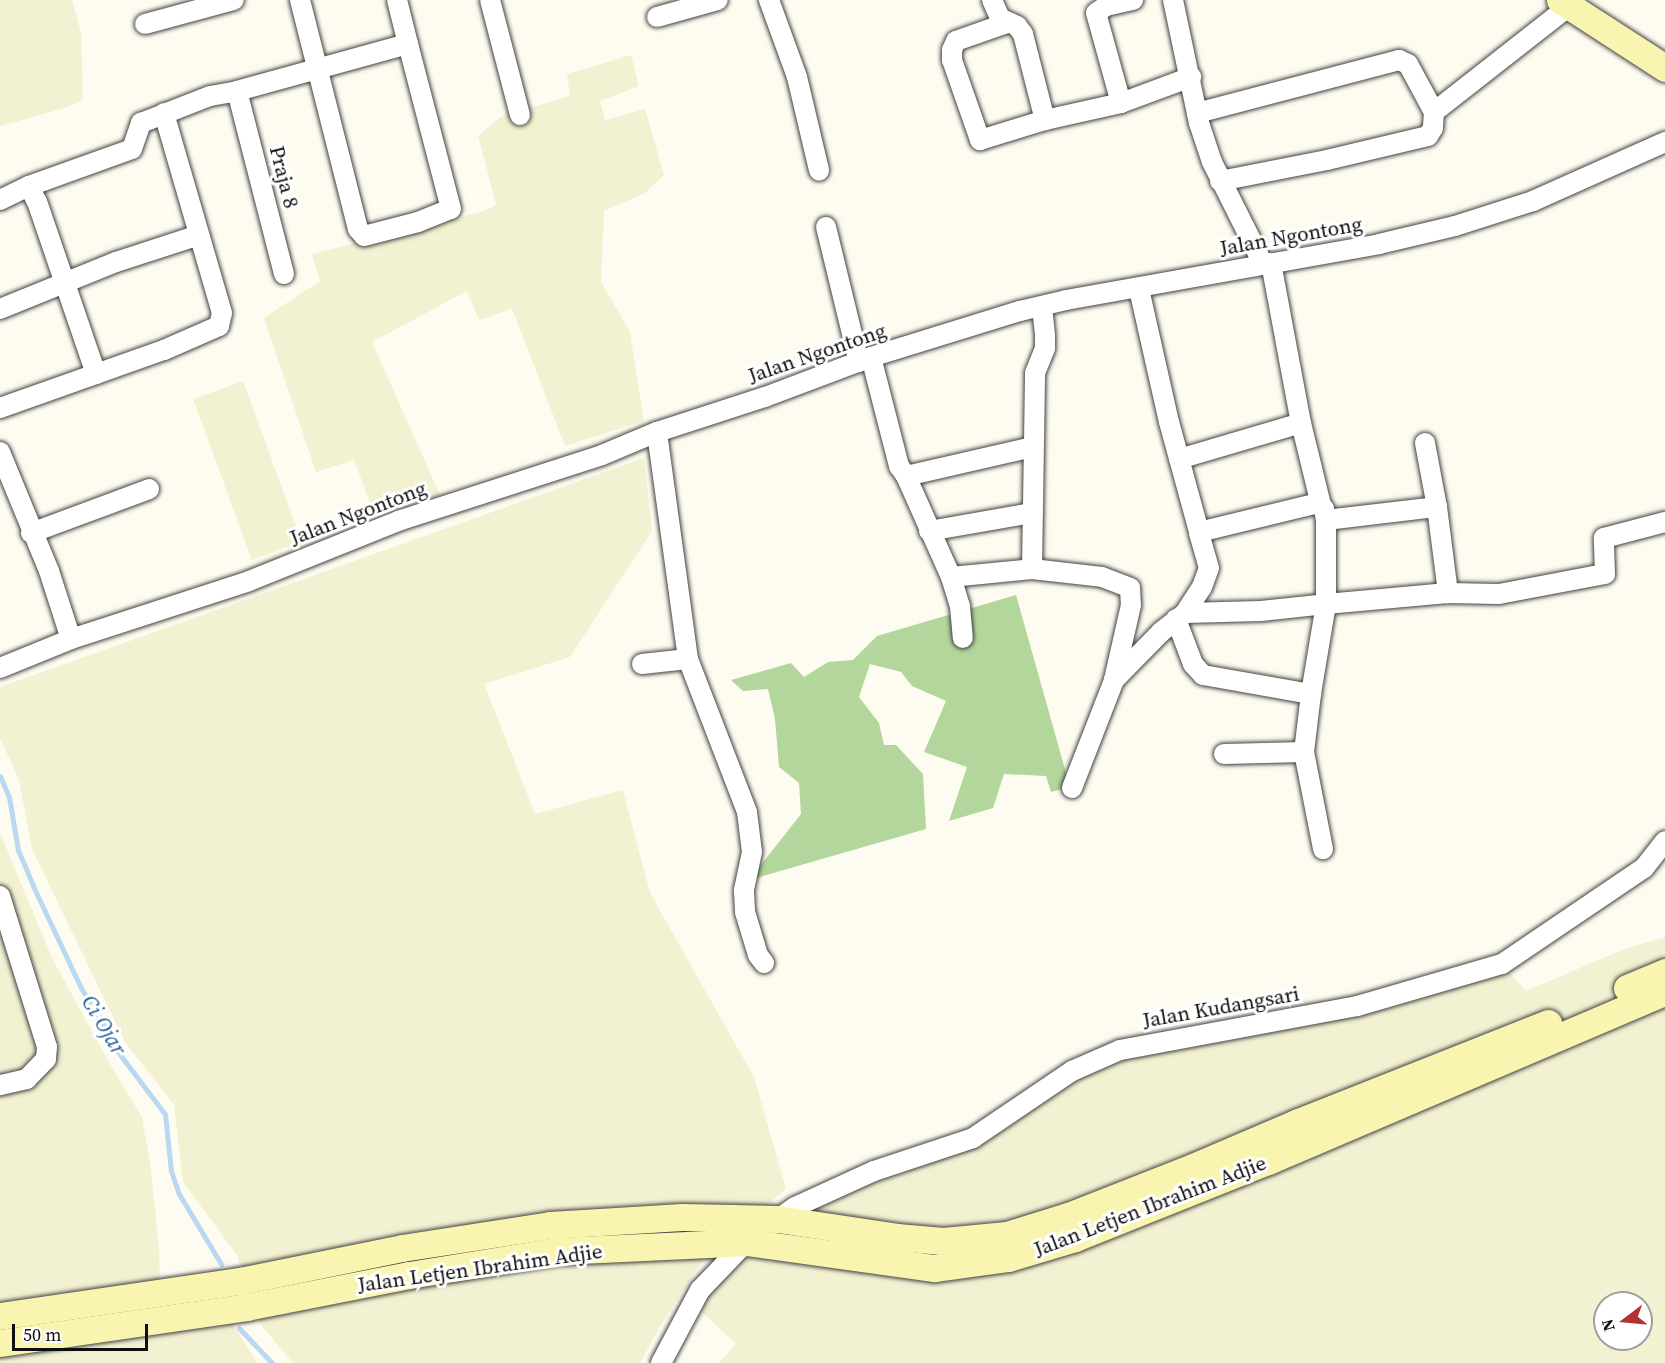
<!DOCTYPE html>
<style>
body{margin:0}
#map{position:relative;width:1665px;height:1363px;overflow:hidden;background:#fefcf0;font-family:"Source Serif 4",serif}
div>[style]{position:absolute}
.farmland>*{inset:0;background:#f2f1d2;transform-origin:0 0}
.forest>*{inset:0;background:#b3d69c}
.stream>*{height:5px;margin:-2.5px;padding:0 2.5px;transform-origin:2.5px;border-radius:2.5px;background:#b9d9f2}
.roads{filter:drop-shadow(0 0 2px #414141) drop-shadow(0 0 2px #414141)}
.street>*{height:20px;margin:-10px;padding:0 10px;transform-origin:10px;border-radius:10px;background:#fff}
.secondary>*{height:27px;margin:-13.5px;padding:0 13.5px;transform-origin:13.5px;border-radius:13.5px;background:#f9f5b0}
span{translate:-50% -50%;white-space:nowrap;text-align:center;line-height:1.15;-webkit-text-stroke:6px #fff;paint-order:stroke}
.street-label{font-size:21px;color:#0e0e0e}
.water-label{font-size:22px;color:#205d98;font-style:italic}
.north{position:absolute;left:1593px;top:1291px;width:60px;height:60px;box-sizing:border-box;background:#fff;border:2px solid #9f9f9f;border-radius:50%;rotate:254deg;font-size:16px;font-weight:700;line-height:24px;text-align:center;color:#0e0e0e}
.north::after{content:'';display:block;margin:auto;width:21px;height:27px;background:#b53130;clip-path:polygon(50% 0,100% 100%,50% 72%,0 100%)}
.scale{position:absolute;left:12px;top:1324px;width:136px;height:27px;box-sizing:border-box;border:3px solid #0e0e0e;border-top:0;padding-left:8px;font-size:18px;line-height:21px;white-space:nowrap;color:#0e0e0e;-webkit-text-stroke:4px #fff;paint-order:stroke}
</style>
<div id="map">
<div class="farmland">
<i style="clip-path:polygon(0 0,72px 0,81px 33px,83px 100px,65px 108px,0 126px)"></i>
<i style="clip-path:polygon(631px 55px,639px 86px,600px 101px,605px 120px,645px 109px,664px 175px,645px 193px,604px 211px,601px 282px,630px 332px,644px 421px,565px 446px,511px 306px,511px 309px,479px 320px,467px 291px,372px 342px,440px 495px,375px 516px,354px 460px,316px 472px,264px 318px,320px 281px,312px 254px,484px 211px,496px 205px,478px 136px,502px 116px,570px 96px,567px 74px)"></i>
<i style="left:243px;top:381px;width:171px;height:53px;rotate:70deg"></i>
<i style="clip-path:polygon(644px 458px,652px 531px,570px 657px,484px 684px,535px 814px,623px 790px,650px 893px,754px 1077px,786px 1189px,704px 1258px,659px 1328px,640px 1363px,293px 1363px,260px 1324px,237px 1255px,183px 1182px,174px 1105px,125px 1042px,32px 849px,19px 780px,0 738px,0 687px)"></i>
<i style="clip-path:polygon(0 833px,52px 958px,111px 1066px,142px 1117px,151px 1169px,159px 1249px,161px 1316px,224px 1309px,257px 1363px,0 1363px)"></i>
<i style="clip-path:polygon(evenodd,1665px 937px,1665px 1363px,719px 1363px,736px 1344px,693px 1303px,795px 1207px,973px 1138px,1072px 1071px,1502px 964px,1526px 991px,1622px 950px,1665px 937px,1605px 1303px,1641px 1303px,1641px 1339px,1605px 1339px,1605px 1303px)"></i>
</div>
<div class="forest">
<i style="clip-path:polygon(1016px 595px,1070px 787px,1051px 792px,1046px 776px,1004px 774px,993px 808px,949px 821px,967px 767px,924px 752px,946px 701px,912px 686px,901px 672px,870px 664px,859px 697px,879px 723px,884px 745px,896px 745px,923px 774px,926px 829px,749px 880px,801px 814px,799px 783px,779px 767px,775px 719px,768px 689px,743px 691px,731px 680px,791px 663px,804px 677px,828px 662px,853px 660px,877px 636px)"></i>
</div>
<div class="stream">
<i style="left:0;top:776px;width:23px;rotate:67deg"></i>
<i style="left:9px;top:797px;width:54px;rotate:80.4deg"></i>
<i style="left:18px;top:850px;width:39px;rotate:67deg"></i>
<i style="left:33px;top:886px;width:113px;rotate:64.8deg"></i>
<i style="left:81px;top:988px;width:59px;rotate:58.2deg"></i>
<i style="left:112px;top:1038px;width:10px;rotate:73deg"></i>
<i style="left:115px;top:1048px;width:83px;rotate:52.9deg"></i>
<i style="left:165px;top:1114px;width:57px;rotate:84deg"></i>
<i style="left:171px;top:1171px;width:24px;rotate:71deg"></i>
<i style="left:179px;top:1194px;width:82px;rotate:59deg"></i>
<i style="left:239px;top:1328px;width:48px;rotate:46.7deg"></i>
</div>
<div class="roads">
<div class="street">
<i style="left:300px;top:0;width:236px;rotate:75.8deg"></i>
<i style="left:358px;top:229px;width:9px;rotate:49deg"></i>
<i style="left:364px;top:236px;width:56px;rotate:-14.5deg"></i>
<i style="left:418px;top:222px;width:35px;rotate:-22deg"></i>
<i style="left:451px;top:209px;width:171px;rotate:-104.6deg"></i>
<i style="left:490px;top:0;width:119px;rotate:75.4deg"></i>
<i style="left:769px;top:0;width:82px;rotate:70deg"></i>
<i style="left:797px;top:77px;width:96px;rotate:76.7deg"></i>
<i style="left:992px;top:0;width:20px;rotate:66deg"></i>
<i style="left:1000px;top:18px;width:19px;rotate:25deg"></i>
<i style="left:1017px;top:26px;width:10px;rotate:53deg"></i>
<i style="left:1023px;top:34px;width:89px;rotate:75.7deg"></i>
<i style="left:1173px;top:0;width:126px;rotate:78.1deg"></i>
<i style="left:1199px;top:123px;width:41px;rotate:71.6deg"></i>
<i style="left:1212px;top:162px;width:114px;rotate:63.4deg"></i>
<i style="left:657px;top:17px;width:63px;rotate:-15.6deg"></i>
<i style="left:1007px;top:23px;width:54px;rotate:160.6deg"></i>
<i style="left:956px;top:41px;width:10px;rotate:114deg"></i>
<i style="left:952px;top:50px;width:10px;rotate:90deg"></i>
<i style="left:952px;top:60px;width:85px;rotate:70.7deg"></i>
<i style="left:980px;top:140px;width:68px;rotate:-17.1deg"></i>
<i style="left:1045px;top:120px;width:78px;rotate:-12.6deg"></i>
<i style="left:1121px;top:103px;width:75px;rotate:-20.4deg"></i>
<i style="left:145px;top:24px;width:92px;rotate:-15.1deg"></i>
<i style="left:237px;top:91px;width:189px;rotate:75.6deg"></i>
<i style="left:1121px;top:103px;width:93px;rotate:-105.5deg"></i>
<i style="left:1096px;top:13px;width:12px;rotate:-35deg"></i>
<i style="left:1106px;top:6px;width:28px;rotate:-13deg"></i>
<i style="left:1434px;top:112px;width:172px;rotate:-38.1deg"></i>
<i style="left:1197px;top:113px;width:209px;rotate:-14.7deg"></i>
<i style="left:1399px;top:60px;width:10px;rotate:24deg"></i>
<i style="left:1408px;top:64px;width:55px;rotate:61.6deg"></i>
<i style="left:1434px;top:112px;width:16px;rotate:94deg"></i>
<i style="left:1433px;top:128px;width:9px;rotate:122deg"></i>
<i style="left:1428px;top:136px;width:104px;rotate:166.6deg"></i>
<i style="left:1327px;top:160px;width:109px;rotate:168.9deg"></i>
<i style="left:0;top:200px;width:32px;rotate:-26deg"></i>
<i style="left:826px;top:227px;width:139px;rotate:76.3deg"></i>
<i style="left:1271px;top:263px;width:163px;rotate:79.4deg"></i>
<i style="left:1139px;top:289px;width:136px;rotate:77.3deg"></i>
<i style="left:1169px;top:422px;width:114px;rotate:74.7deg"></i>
<i style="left:1199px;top:532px;width:123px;rotate:-13.6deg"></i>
<i style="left:1319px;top:503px;width:8px;rotate:50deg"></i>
<i style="left:1324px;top:509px;width:11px;rotate:80deg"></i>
<i style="left:1326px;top:520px;width:84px;rotate:90deg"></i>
<i style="left:1326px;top:604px;width:122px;rotate:-5.2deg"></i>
<i style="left:1448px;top:593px;width:51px;rotate:1.1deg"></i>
<i style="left:1499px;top:594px;width:108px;rotate:-10.7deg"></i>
<i style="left:1605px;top:574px;width:36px;rotate:-92deg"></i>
<i style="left:1604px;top:538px;width:63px;rotate:-14.7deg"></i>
<i style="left:0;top:309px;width:125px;rotate:-22.1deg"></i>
<i style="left:116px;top:262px;width:87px;rotate:-18deg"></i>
<i style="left:871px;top:357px;width:113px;rotate:75.6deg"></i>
<i style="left:899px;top:466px;width:12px;rotate:55deg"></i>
<i style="left:906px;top:476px;width:111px;rotate:66deg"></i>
<i style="left:951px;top:577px;width:81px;rotate:-5.6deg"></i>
<i style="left:1032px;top:569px;width:70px;rotate:6.5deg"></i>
<i style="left:1102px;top:577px;width:30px;rotate:21deg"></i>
<i style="left:1130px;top:588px;width:17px;rotate:87deg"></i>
<i style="left:1131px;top:605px;width:77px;rotate:102.8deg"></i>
<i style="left:96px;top:374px;width:182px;rotate:-108.9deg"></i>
<i style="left:37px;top:202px;width:18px;rotate:-117deg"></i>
<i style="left:29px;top:186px;width:109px;rotate:-19.8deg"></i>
<i style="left:132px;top:149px;width:28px;rotate:-71deg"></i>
<i style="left:141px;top:123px;width:74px;rotate:-21.4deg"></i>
<i style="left:210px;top:96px;width:27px;rotate:-10deg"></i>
<i style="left:237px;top:91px;width:177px;rotate:-15.4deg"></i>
<i style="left:408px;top:44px;width:45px;rotate:-104deg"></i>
<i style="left:0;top:408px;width:174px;rotate:-19.5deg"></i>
<i style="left:164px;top:350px;width:60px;rotate:-23.6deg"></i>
<i style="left:219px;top:326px;width:13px;rotate:-77deg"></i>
<i style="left:222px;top:313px;width:208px;rotate:-106.2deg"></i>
<i style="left:1425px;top:443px;width:65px;rotate:79.4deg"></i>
<i style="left:0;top:452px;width:129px;rotate:67.6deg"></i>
<i style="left:49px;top:571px;width:71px;rotate:72.1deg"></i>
<i style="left:1179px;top:459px;width:127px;rotate:-16.4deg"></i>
<i style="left:1301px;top:423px;width:84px;rotate:76.3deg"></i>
<i style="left:906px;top:476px;width:130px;rotate:-12.9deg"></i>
<i style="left:1326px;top:520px;width:112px;rotate:-6.7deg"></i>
<i style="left:1437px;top:507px;width:87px;rotate:82.7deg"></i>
<i style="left:929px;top:531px;width:105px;rotate:-9.9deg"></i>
<i style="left:31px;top:533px;width:126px;rotate:-20.4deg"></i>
<i style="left:1032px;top:569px;width:196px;rotate:-89.1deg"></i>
<i style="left:1035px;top:373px;width:27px;rotate:-68deg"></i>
<i style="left:1045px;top:348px;width:13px;rotate:-90deg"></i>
<i style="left:1045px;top:335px;width:29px;rotate:-96deg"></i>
<i style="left:951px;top:577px;width:30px;rotate:73deg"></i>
<i style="left:960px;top:606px;width:32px;rotate:85deg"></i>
<i style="left:1185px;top:613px;width:76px;rotate:-1.5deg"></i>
<i style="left:1261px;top:611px;width:65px;rotate:-6.1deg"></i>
<i style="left:1326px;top:604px;width:91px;rotate:99.5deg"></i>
<i style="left:1176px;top:619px;width:48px;rotate:69.3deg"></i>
<i style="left:1193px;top:664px;width:15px;rotate:48deg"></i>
<i style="left:1203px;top:675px;width:110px;rotate:10deg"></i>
<i style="left:1311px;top:694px;width:58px;rotate:96.9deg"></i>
<i style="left:1304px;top:752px;width:99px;rotate:78.9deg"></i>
<i style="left:688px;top:659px;width:164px;rotate:68.9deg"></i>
<i style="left:747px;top:812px;width:40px;rotate:82.9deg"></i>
<i style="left:752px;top:852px;width:40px;rotate:102deg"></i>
<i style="left:744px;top:891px;width:21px;rotate:87deg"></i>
<i style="left:745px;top:912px;width:45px;rotate:73.2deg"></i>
<i style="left:758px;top:955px;width:10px;rotate:53deg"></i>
<i style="left:642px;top:664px;width:46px;rotate:-6.2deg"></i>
<i style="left:688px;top:659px;width:229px;rotate:-97.8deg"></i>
<i style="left:0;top:668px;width:77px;rotate:-22.2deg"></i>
<i style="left:71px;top:639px;width:187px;rotate:-18deg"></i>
<i style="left:249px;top:581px;width:161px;rotate:-21.9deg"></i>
<i style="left:398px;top:521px;width:214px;rotate:-17.9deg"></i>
<i style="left:602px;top:455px;width:60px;rotate:-22.7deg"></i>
<i style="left:657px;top:432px;width:114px;rotate:-18deg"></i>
<i style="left:765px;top:397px;width:113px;rotate:-20.7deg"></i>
<i style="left:871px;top:357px;width:156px;rotate:-17.2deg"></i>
<i style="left:1020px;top:311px;width:47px;rotate:-13.4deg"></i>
<i style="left:1066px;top:300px;width:318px;rotate:-10.1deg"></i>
<i style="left:1379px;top:244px;width:78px;rotate:-13.3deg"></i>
<i style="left:1455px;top:226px;width:82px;rotate:-17.8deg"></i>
<i style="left:1533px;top:201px;width:145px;rotate:-24.1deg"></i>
<i style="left:1224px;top:754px;width:80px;rotate:-1.4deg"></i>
<i style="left:1072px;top:788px;width:116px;rotate:-68.7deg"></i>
<i style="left:1114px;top:680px;width:67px;rotate:-45.6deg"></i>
<i style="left:1161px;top:632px;width:31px;rotate:-38deg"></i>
<i style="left:1185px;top:613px;width:31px;rotate:-57deg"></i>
<i style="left:1202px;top:587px;width:20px;rotate:-70deg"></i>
<i style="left:1209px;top:568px;width:37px;rotate:-106deg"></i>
<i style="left:0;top:896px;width:158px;rotate:72.7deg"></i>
<i style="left:47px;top:1047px;width:12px;rotate:95deg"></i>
<i style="left:46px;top:1059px;width:28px;rotate:134deg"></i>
<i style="left:27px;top:1079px;width:28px;rotate:167deg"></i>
<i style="left:778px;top:1219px;width:21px;rotate:-35deg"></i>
<i style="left:795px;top:1207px;width:87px;rotate:-24.5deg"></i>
<i style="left:874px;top:1171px;width:104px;rotate:-18.4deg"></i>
<i style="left:973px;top:1138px;width:120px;rotate:-34.1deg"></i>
<i style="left:1072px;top:1071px;width:52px;rotate:-23.6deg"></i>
<i style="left:1120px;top:1050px;width:241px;rotate:-10.5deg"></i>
<i style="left:1357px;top:1006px;width:151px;rotate:-16.2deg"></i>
<i style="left:1502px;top:964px;width:171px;rotate:-34.1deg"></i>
<i style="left:1644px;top:868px;width:34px;rotate:-52deg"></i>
<i style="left:661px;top:1363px;width:83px;rotate:-61.9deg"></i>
<i style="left:700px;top:1290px;width:66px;rotate:-46.2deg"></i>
</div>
<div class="secondary">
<i style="left:1560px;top:0;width:125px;rotate:32.9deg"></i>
<i style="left:1627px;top:988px;width:41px;rotate:-22.8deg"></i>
<i style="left:0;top:1316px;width:243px;rotate:-8.3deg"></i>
<i style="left:240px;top:1281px;width:165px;rotate:-11.5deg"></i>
<i style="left:402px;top:1248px;width:150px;rotate:-8.8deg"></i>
<i style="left:550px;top:1225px;width:132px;rotate:-3.5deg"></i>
<i style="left:682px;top:1217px;width:96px;rotate:1.2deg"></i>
<i style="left:778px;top:1219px;width:120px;rotate:8.6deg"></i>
<i style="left:897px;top:1237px;width:46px;rotate:5deg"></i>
<i style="left:943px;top:1241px;width:64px;rotate:-5.4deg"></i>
<i style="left:1007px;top:1235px;width:64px;rotate:-17.3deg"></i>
<i style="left:1068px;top:1216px;width:134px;rotate:-21.4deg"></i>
<i style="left:1193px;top:1167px;width:114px;rotate:-23.2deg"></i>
<i style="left:1298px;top:1122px;width:269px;rotate:-21.6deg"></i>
<i style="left:0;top:1343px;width:249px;rotate:-8.3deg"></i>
<i style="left:246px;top:1307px;width:166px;rotate:-11.1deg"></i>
<i style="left:409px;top:1275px;width:151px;rotate:-9.2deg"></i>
<i style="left:558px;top:1251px;width:188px;rotate:-2.7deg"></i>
<i style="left:746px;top:1242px;width:190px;rotate:7.9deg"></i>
<i style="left:934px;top:1268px;width:75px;rotate:-7.7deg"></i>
<i style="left:1008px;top:1258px;width:70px;rotate:-16.6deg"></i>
<i style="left:1075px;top:1238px;width:208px;rotate:-21.8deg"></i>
<i style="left:1268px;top:1161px;width:431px;rotate:-23.1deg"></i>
</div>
</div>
<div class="street-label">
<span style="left:284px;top:177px;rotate:76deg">Praja 8</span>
<span style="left:1291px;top:236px;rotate:-10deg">Jalan Ngontong</span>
<span style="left:817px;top:353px;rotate:-19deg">Jalan Ngontong</span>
<span style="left:358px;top:513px;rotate:-21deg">Jalan Ngontong</span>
<span style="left:1221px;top:1007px;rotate:-10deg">Jalan Kudangsari</span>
<span style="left:1150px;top:1206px;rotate:-21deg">Jalan Letjen Ibrahim Adjie</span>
<span style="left:480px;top:1268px;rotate:-8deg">Jalan Letjen Ibrahim Adjie</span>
</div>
<div class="water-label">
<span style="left:104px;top:1025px;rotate:59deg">Ci Ojar</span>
</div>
<div class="north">N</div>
<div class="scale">50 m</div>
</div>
